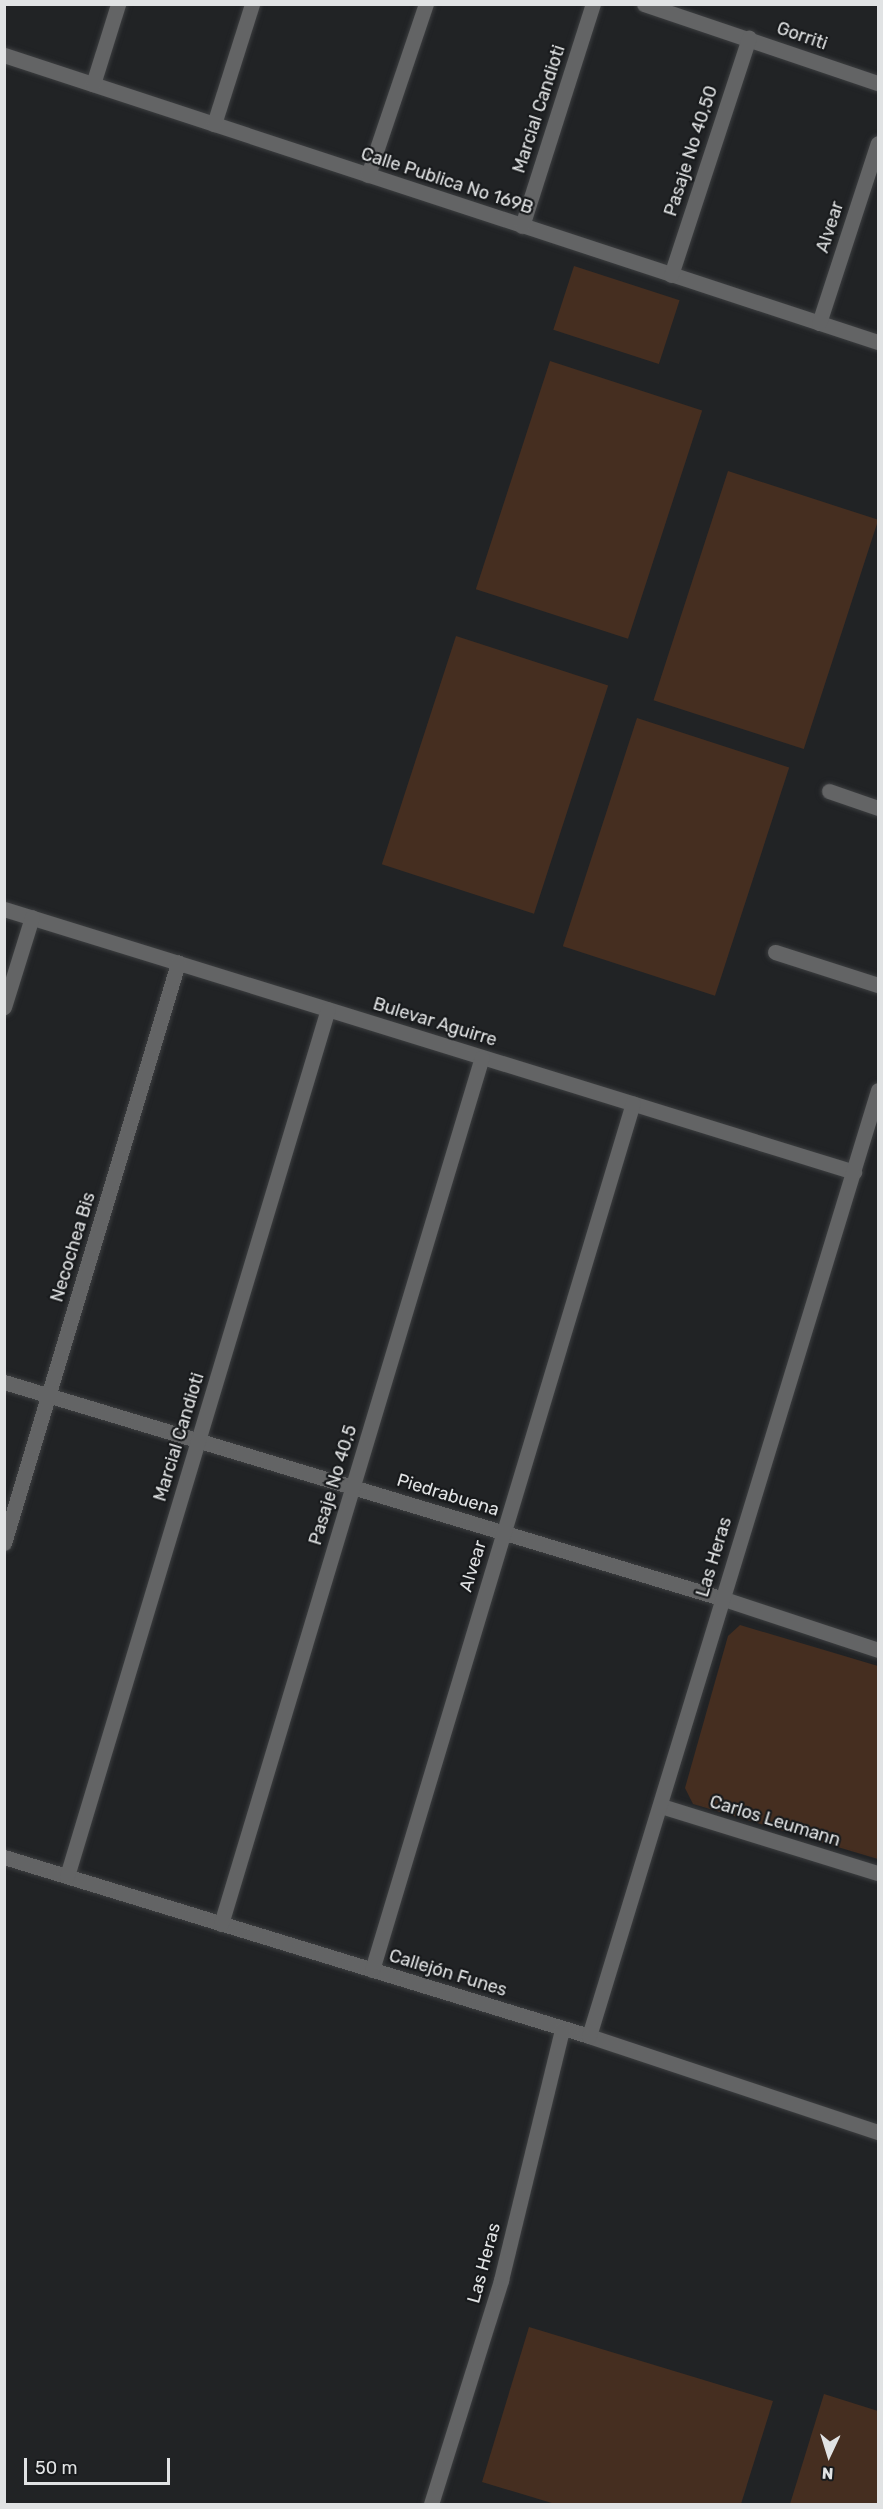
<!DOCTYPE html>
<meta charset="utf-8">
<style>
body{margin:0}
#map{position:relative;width:883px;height:2509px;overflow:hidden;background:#212325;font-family:Rubik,sans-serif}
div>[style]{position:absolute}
.green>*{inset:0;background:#452e20;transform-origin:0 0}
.roads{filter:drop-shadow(0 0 2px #3c3e40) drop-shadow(0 0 2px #3c3e40)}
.street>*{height:15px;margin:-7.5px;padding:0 7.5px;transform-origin:7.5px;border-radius:7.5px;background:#636465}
span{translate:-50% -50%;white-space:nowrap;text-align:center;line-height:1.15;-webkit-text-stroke:4.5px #181a1c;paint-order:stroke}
.street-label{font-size:18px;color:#e1e3e4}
.frame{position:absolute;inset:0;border:6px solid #e1e3e4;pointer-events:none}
.north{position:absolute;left:799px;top:2425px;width:60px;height:60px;-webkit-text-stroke:4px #181a1c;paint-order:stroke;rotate:184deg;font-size:16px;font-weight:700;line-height:24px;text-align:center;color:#e1e3e4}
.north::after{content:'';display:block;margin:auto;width:21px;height:27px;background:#e1e3e4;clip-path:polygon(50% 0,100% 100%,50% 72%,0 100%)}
.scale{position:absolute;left:24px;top:2458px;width:146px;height:27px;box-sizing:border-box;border:3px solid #e1e3e4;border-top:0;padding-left:8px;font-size:18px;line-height:21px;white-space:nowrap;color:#e1e3e4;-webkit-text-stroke:4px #181a1c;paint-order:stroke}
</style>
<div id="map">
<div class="green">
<i style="left:574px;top:266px;width:111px;height:67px;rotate:18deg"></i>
<i style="left:550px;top:361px;width:160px;height:240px;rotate:18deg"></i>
<i style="left:728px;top:471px;width:158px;height:241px;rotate:18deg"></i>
<i style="left:456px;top:636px;width:160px;height:240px;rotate:18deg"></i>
<i style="left:637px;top:718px;width:160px;height:240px;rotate:18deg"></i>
<i style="clip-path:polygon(740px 1625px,878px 1666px,878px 1859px,693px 1804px,685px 1788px,728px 1636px)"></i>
<i style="clip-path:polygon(529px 2327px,773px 2401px,741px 2504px,555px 2504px,482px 2482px)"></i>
<i style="clip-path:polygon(824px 2394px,878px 2411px,878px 2504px,790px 2504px)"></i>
</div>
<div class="roads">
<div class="street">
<i style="left:644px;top:4px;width:247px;rotate:18.7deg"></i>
<i style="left:4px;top:55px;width:920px;rotate:18.18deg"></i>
<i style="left:93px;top:84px;width:84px;rotate:-72.6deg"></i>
<i style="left:214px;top:124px;width:126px;rotate:-72.4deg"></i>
<i style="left:368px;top:175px;width:181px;rotate:-71.3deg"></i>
<i style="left:522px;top:226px;width:233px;rotate:-72.3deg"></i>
<i style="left:671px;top:275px;width:250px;rotate:-71.8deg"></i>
<i style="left:819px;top:323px;width:189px;rotate:-71.9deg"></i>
<i style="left:829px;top:791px;width:52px;rotate:19.1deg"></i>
<i style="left:4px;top:909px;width:890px;rotate:17.19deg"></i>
<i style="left:775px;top:952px;width:108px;rotate:17.8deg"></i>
<i style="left:4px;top:1007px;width:94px;rotate:-72.7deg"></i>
<i style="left:4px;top:1382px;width:749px;rotate:16.77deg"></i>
<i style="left:721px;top:1598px;width:165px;rotate:18.3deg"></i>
<i style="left:4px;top:1543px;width:606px;rotate:-73.3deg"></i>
<i style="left:661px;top:1806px;width:227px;rotate:17.2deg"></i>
<i style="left:4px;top:1857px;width:612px;rotate:17.01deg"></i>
<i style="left:589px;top:2036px;width:305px;rotate:18.4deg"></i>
<i style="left:67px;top:1876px;width:905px;rotate:-73.25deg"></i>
<i style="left:221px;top:1924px;width:905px;rotate:-73.25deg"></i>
<i style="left:372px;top:1970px;width:905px;rotate:-73.25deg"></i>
<i style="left:589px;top:2036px;width:989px;rotate:-73.01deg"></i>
<i style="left:431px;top:2504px;width:235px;rotate:-72.6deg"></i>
<i style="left:501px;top:2280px;width:258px;rotate:-76.3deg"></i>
</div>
</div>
<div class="street-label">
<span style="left:802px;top:36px;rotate:19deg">Gorriti</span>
<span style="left:539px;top:109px;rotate:-72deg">Marcial Candioti</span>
<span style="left:691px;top:151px;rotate:-72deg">Pasaje No 40,50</span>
<span style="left:447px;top:181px;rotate:18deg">Calle Publica No 169B</span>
<span style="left:830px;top:227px;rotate:-72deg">Alvear</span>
<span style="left:435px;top:1022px;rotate:17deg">Bulevar Aguirre</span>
<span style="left:73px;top:1247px;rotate:-73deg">Necochea Bis</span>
<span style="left:179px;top:1437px;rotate:-73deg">Marcial Candioti</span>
<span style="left:333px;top:1485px;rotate:-73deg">Pasaje No 40,5</span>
<span style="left:448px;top:1495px;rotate:17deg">Piedrabuena</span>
<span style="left:714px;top:1557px;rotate:-73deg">Las Heras</span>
<span style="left:473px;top:1566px;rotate:-73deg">Alvear</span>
<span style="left:775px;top:1821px;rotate:17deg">Carlos Leumann</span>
<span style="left:448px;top:1973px;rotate:17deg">Callejón Funes</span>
<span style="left:484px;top:2263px;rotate:-75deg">Las Heras</span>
</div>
<div class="frame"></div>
<div class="north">N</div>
<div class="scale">50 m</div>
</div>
